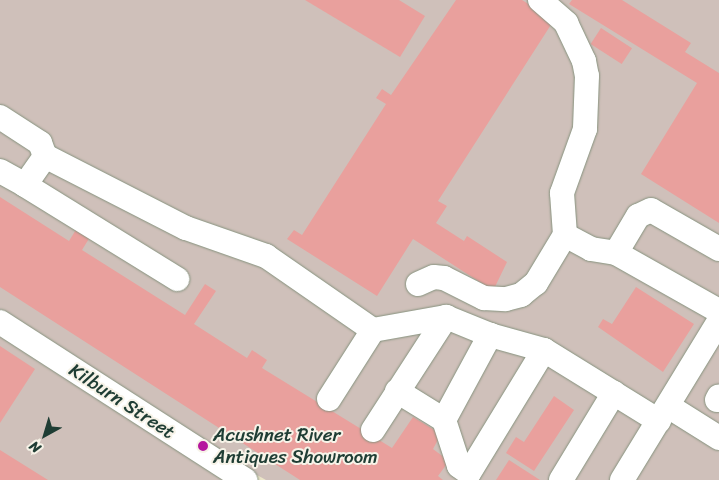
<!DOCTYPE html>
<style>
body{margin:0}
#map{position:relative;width:719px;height:480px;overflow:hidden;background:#ece6c9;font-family:Sriracha,sans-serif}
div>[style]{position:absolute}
.industrial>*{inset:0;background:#cfc0ba}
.building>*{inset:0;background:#e9a09d;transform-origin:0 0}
.roads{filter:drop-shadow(0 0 1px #86927e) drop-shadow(0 0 1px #86927e)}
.minor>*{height:24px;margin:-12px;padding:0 12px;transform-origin:12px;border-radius:12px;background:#fff}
.dots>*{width:14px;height:14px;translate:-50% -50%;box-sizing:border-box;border:2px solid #f7f3e8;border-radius:50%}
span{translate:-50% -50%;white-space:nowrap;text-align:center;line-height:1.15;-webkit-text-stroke:4px #f7f3e8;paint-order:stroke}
.street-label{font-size:19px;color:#1f3d34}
.poi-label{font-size:19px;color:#1f3d34}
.left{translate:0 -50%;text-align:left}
.north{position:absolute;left:20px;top:410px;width:50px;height:50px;-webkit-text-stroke:4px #f7f3e8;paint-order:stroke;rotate:219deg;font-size:14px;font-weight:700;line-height:20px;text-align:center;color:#1f3d34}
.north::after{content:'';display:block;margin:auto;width:18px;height:22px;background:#1f3d34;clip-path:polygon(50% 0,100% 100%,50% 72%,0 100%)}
</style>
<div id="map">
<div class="industrial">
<i style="clip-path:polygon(0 0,719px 0,719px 480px,266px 480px,257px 475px,254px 480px,0 480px)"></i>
</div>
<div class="building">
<i style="clip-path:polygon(305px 0,399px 0,425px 16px,400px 57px)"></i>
<i style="clip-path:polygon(456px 0,522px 0,554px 20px,438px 201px,447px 206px,436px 223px,464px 241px,467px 236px,507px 262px,492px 293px,485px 288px,486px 286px,413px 239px,377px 296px,287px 239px,294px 230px,302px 235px,386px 104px,376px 98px,382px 89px,391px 95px)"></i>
<i style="clip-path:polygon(572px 0,622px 0,691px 43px,685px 52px,719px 73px,719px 223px,641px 174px,697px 83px,569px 4px)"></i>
<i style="left:601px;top:28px;width:37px;height:19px;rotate:33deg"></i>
<i style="clip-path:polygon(0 197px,69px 241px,77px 228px,90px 237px,82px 250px,185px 315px,205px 284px,216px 291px,194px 324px,247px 358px,252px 350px,267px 360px,262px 368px,392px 448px,413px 417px,441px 434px,433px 449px,449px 461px,438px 476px,443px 480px,300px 480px,0 287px)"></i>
<i style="clip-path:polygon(636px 287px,694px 324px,663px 372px,598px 327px,603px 319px,612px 324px)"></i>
<i style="clip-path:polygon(0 346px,35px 369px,0 423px)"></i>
<i style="clip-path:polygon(554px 396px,574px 410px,534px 471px,506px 453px,516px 437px,524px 442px)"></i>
<i style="clip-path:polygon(0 450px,48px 480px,0 480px)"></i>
<i style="clip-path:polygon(509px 460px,540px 480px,496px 480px)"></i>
</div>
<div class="roads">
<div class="minor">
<i style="left:540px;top:0;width:35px;rotate:41deg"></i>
<i style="left:566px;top:23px;width:42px;rotate:64.7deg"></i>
<i style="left:584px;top:61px;width:15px;rotate:79deg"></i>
<i style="left:587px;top:76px;width:53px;rotate:92.2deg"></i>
<i style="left:585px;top:129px;width:68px;rotate:109.8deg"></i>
<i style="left:562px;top:193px;width:42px;rotate:85.9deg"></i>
<i style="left:565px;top:235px;width:30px;rotate:28deg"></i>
<i style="left:591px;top:249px;width:25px;rotate:9deg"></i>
<i style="left:0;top:117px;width:48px;rotate:33deg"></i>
<i style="left:40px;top:143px;width:14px;rotate:69deg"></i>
<i style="left:0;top:171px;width:29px;rotate:29deg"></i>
<i style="left:25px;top:185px;width:35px;rotate:-55deg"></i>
<i style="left:45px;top:156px;width:158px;rotate:27.1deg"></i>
<i style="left:186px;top:228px;width:85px;rotate:19.3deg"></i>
<i style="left:266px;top:256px;width:130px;rotate:34.7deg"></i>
<i style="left:25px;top:185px;width:179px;rotate:31.7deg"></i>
<i style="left:719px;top:249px;width:78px;rotate:-150.2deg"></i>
<i style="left:651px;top:210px;width:14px;rotate:155deg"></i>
<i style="left:638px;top:216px;width:43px;rotate:120.7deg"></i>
<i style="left:616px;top:253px;width:118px;rotate:29.4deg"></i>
<i style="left:418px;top:284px;width:17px;rotate:-24deg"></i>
<i style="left:434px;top:277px;width:10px;rotate:6deg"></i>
<i style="left:444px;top:278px;width:45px;rotate:26.6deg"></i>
<i style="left:484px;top:298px;width:22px;rotate:3deg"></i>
<i style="left:506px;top:299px;width:16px;rotate:-15deg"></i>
<i style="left:521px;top:295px;width:19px;rotate:-39deg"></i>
<i style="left:536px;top:283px;width:56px;rotate:-58.9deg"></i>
<i style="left:0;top:322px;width:292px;rotate:32.8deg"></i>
<i style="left:397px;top:391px;width:55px;rotate:31.7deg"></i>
<i style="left:444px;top:420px;width:48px;rotate:71.9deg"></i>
<i style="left:459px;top:466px;width:12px;rotate:35deg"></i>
<i style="left:469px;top:473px;width:144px;rotate:-58.6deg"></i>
<i style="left:329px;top:399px;width:82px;rotate:-57.5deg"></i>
<i style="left:373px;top:330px;width:74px;rotate:-10.1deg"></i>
<i style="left:446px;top:317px;width:48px;rotate:22.2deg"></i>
<i style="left:490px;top:335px;width:56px;rotate:15.5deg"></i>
<i style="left:544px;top:350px;width:135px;rotate:31.7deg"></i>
<i style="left:717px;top:400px;width:4px;rotate:-63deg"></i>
<i style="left:668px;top:406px;width:60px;rotate:32.1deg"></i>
<i style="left:444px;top:420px;width:97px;rotate:-61.6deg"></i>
<i style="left:373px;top:430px;width:135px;rotate:-57.1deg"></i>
<i style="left:561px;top:480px;width:102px;rotate:-58.7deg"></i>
<i style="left:622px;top:480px;width:186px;rotate:-58.6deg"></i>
</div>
</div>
<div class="dots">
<i style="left:203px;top:446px;background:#b5179e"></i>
</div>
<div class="street-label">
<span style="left:122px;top:401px;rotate:33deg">Kilburn Street</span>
</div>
<div class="poi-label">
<span class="left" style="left:213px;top:446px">Acushnet River<br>Antiques Showroom</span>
</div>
<div class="north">N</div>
</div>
